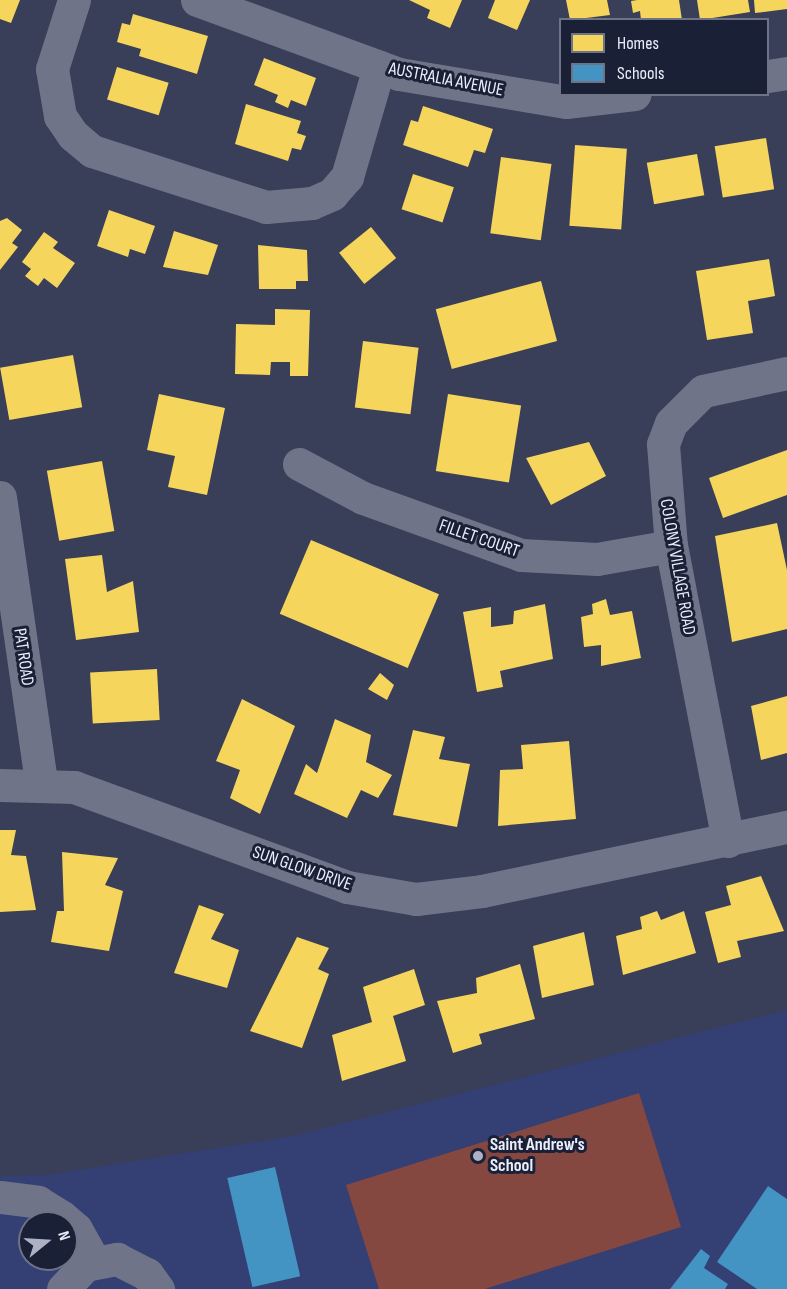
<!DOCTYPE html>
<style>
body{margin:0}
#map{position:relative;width:787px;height:1289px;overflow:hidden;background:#393e59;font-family:"Sofia Sans Condensed",sans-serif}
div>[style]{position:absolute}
.built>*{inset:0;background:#343f73}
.green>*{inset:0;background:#854841}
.homes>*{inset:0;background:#f6d55c;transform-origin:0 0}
.schools>*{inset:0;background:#4393c3;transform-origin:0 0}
.minor>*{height:33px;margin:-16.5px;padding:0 16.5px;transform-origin:16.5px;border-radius:16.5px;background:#6f7489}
.dots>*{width:16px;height:16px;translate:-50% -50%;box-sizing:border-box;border:3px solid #1a2036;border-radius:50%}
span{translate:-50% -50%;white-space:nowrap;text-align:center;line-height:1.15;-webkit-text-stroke:6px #1a2036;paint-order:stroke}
.street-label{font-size:18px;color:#ebeffc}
.poi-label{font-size:18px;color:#ebeffc;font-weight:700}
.left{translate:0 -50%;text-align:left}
.legend{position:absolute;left:559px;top:18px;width:210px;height:78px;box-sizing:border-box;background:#1a2036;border:2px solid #6e7385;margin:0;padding:8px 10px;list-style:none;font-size:18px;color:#ebeffc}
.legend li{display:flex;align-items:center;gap:12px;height:30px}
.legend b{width:30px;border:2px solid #6e7385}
.north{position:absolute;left:18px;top:1211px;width:60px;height:60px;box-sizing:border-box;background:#1a2036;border:2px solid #6e7385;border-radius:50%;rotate:72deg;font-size:16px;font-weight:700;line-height:24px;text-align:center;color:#ebeffc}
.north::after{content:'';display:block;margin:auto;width:21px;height:27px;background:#adb1c3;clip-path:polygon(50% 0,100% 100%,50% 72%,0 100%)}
</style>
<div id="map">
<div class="built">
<i style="clip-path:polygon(evenodd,787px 1010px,787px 1289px,0 1289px,0 1176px,47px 1175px,293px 1136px,787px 1010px,30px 1223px,66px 1223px,66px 1259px,30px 1259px,30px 1223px)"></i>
</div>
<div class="green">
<i style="clip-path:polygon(639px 1093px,681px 1227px,485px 1289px,379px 1289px,346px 1185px)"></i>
</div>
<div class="homes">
<i style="clip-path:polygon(0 0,20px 0,11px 23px,0 19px)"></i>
<i style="clip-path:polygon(409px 0,462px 0,450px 28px,427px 18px,430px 10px)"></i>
<i style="clip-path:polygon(495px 0,530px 0,517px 30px,488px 18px)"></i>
<i style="clip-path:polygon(566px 0,607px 0,610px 15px,570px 20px)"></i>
<i style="clip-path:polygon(637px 0,679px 0,682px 20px,641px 20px,640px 11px,633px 13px,631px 1px)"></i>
<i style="clip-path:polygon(697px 0,748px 0,750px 12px,700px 20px)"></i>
<i style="clip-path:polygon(754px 0,787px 0,787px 9px,755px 13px)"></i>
<i style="clip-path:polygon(133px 14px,208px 36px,197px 74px,139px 56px,141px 49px,117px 42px,122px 23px,130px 25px)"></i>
<i style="clip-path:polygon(264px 58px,316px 78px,306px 106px,291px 100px,288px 108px,275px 102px,278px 95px,254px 85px)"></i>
<i style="left:117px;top:67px;width:54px;height:34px;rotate:17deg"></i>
<i style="clip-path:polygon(246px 104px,301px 121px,297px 133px,306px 136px,301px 150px,292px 148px,288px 161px,235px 144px)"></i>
<i style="clip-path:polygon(423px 106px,493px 129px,485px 153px,474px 150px,468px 167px,403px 145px,411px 120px,418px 122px)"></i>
<i style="left:766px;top:138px;width:52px;height:52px;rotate:81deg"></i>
<i style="left:575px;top:145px;width:52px;height:81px;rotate:4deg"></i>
<i style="left:697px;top:154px;width:42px;height:51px;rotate:80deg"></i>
<i style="left:501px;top:157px;width:51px;height:77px;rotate:8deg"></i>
<i style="left:413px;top:174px;width:43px;height:37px;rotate:18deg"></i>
<i style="clip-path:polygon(109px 210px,155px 226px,145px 254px,130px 249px,128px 257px,97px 246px)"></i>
<i style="clip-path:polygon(7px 218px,22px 230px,12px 243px,18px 247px,0 270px,0 221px)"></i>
<i style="left:371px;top:227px;width:40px;height:41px;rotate:51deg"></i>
<i style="clip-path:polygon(174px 231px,218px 245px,208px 275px,163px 267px)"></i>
<i style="clip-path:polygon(44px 232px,58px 242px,53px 248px,75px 263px,57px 288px,44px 278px,38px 286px,25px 276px,31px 269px,22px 262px)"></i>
<i style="clip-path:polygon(258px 245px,307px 250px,308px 281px,296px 281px,296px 289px,259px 289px)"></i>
<i style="clip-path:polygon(769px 259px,775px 296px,748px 301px,753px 333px,707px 340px,696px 271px)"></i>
<i style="left:541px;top:281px;width:62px;height:109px;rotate:75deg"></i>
<i style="clip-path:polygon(275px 309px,310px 310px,308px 376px,290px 376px,290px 362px,271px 362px,270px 375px,235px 374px,236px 324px,275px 325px)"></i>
<i style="left:363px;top:341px;width:56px;height:67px;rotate:7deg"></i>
<i style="left:73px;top:355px;width:53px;height:74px;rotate:80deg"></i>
<i style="clip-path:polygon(159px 394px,225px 408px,207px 495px,168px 487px,175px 456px,147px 450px)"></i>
<i style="left:448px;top:394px;width:74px;height:78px;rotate:9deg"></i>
<i style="clip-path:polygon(589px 442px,606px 476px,551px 505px,526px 458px)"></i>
<i style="clip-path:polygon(787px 450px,787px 495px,723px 518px,709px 478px)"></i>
<i style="left:102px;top:461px;width:71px;height:56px;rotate:80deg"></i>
<i style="clip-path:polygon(777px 523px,787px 570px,787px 629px,732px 642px,715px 536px)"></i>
<i style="left:311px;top:540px;width:139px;height:80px;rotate:23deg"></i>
<i style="clip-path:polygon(102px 555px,107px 592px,133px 581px,139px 632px,76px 640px,65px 559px)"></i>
<i style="clip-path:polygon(606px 599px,610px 615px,632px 611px,641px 658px,601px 666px,601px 645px,584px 647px,581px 617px,593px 614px,592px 604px)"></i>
<i style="clip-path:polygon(545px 604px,553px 659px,500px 671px,503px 687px,477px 692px,463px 612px,491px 607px,491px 627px,513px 624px,514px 611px)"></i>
<i style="left:157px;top:669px;width:51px;height:67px;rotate:87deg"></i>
<i style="clip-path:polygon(380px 673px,394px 685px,387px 700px,368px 689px)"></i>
<i style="clip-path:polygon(787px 696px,787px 753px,761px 760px,751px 706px)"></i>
<i style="clip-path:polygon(242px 699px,295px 726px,260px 814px,230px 798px,240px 770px,216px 761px)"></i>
<i style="clip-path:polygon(335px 719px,371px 735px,366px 762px,392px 775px,378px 798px,361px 790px,347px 818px,294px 794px,306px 764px,317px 773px)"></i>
<i style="clip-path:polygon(413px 730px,445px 737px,439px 759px,470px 764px,457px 827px,393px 815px)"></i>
<i style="clip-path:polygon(569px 741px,576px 819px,498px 826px,500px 770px,523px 769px,521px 745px)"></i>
<i style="clip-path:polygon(0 830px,16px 830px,11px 855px,26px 856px,36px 910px,0 912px)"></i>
<i style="clip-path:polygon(62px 852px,118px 858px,105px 885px,123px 891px,109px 951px,51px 942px,57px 911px,64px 911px)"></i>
<i style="clip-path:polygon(761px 876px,784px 931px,737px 941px,741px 957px,718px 963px,705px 912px,731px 905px,726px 886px)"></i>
<i style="clip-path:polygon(199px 905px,224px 914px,211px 939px,239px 950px,227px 988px,174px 973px)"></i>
<i style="clip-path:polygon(657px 911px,661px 920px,684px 911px,696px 953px,623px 975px,616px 936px,642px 929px,640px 917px)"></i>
<i style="clip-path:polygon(584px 932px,594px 985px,542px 998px,533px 946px)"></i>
<i style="clip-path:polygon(297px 937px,329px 948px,318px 969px,329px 974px,302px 1048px,250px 1031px)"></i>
<i style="clip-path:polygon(520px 964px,535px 1019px,479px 1034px,482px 1044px,453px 1053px,437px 1001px,477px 993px,476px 978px)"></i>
<i style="clip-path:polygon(414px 969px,425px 1005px,393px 1016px,406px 1061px,342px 1081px,332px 1035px,372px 1022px,363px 987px)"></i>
</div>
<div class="schools">
<i style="left:275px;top:1167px;width:112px;height:49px;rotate:77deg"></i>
<i style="clip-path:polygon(768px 1186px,787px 1199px,787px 1289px,757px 1289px,717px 1262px)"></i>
<i style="clip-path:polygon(701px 1249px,710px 1256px,704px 1268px,728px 1284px,725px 1289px,670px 1289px)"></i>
</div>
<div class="minor">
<i style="left:74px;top:0;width:72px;rotate:107.7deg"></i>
<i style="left:52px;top:69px;width:48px;rotate:80.3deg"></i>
<i style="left:60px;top:116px;width:23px;rotate:56deg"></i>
<i style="left:73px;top:135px;width:25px;rotate:40deg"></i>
<i style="left:92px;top:151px;width:183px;rotate:17.8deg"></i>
<i style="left:266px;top:207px;width:46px;rotate:-5deg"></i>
<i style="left:312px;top:203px;width:22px;rotate:-24deg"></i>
<i style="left:332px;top:194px;width:23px;rotate:-49deg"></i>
<i style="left:347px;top:177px;width:115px;rotate:-73.8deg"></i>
<i style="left:197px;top:0;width:215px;rotate:20.1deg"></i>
<i style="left:399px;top:74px;width:169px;rotate:9.5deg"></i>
<i style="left:566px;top:102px;width:69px;rotate:-6.6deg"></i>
<i style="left:768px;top:76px;width:19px;rotate:-9deg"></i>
<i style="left:299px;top:464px;width:72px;rotate:28deg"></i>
<i style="left:363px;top:498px;width:168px;rotate:19.8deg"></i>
<i style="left:521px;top:555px;width:76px;rotate:3deg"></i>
<i style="left:597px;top:559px;width:75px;rotate:-10deg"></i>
<i style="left:0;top:497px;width:288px;rotate:81.8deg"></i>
<i style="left:0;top:785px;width:74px;rotate:1.5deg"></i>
<i style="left:74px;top:787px;width:291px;rotate:20.1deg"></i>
<i style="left:347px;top:887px;width:70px;rotate:9.9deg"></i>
<i style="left:416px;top:899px;width:66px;rotate:-6.9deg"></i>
<i style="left:482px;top:891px;width:312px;rotate:-11.9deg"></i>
<i style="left:728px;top:841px;width:300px;rotate:-100.9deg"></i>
<i style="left:671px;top:546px;width:102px;rotate:-94.5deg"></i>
<i style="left:663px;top:444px;width:22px;rotate:-69deg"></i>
<i style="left:671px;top:423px;width:45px;rotate:-45deg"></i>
<i style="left:703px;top:391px;width:86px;rotate:-12.1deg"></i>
<i style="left:0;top:1197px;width:38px;rotate:7deg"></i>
<i style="left:38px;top:1202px;width:28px;rotate:32deg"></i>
<i style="left:62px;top:1217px;width:18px;rotate:41deg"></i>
<i style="left:76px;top:1229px;width:38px;rotate:61deg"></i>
<i style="left:63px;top:1289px;width:33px;rotate:-47deg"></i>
<i style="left:85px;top:1265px;width:33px;rotate:-11deg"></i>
<i style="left:117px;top:1259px;width:34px;rotate:27deg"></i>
<i style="left:147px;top:1274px;width:19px;rotate:54deg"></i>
</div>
<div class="dots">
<i style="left:478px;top:1156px;background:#adb1c3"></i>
</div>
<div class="street-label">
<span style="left:446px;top:80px;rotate:11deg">AUSTRALIA AVENUE</span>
<span style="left:479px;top:539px;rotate:19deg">FILLET COURT</span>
<span style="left:677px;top:567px;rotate:80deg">COLONY VILLAGE ROAD</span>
<span style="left:23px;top:657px;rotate:82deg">PAT ROAD</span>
<span style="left:302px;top:869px;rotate:19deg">SUN GLOW DRIVE</span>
</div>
<div class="poi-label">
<span class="left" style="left:490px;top:1156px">Saint Andrew's<br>School</span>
</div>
<ul class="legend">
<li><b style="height:16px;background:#f6d55c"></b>Homes</li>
<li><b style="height:16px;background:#4393c3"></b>Schools</li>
</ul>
<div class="north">N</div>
</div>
